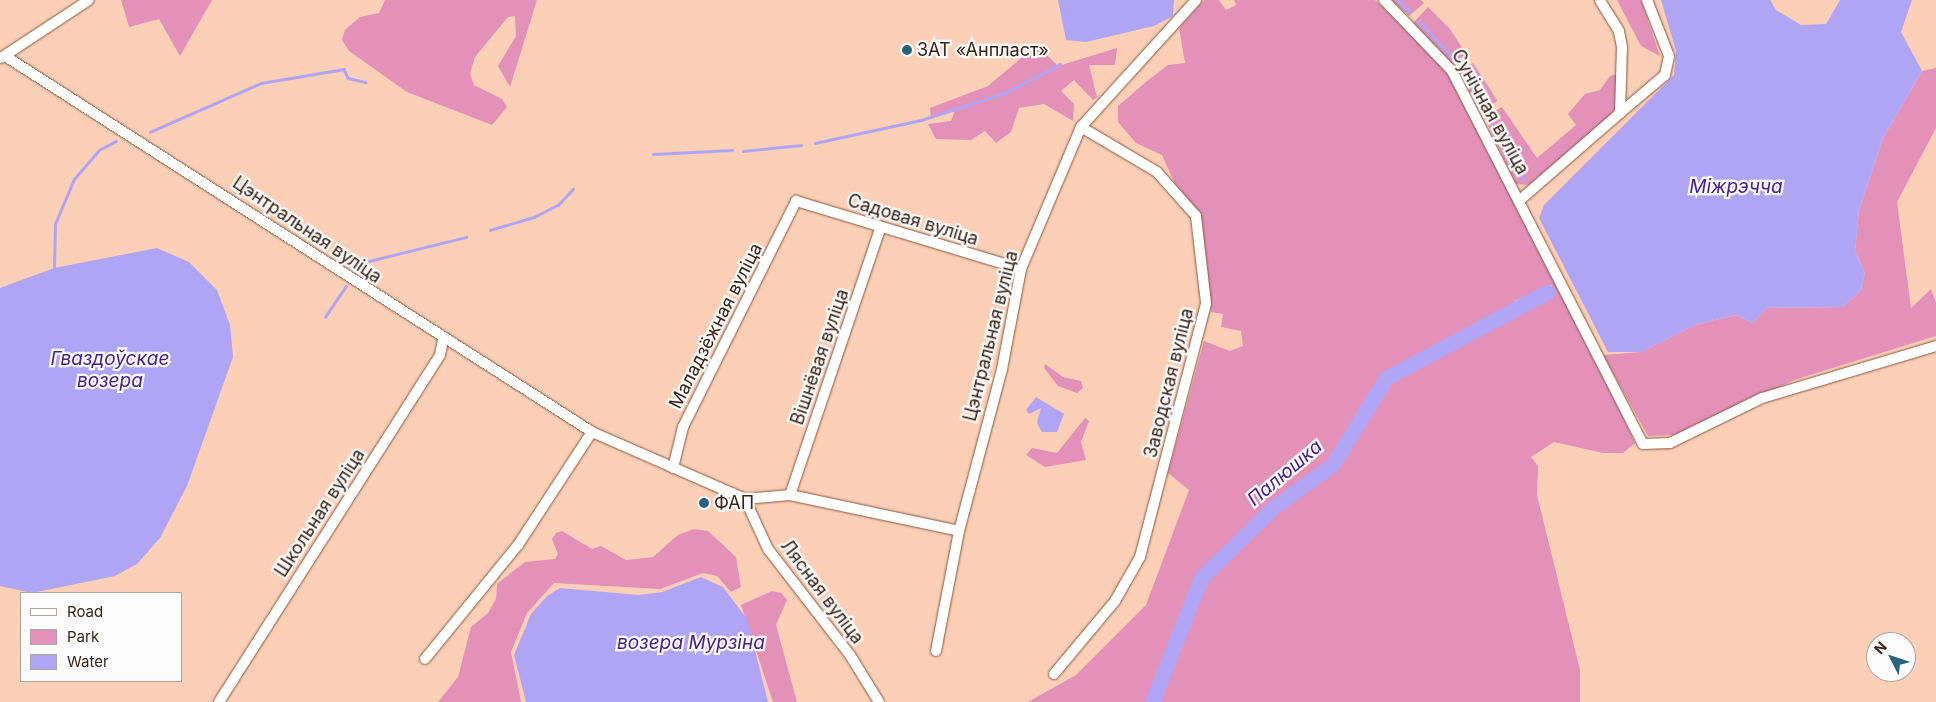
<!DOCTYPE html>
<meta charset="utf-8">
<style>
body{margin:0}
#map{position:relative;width:1936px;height:702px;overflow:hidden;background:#fccfb7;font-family:Inter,sans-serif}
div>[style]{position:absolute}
.green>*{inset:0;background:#e391b9;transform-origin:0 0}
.water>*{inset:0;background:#b0a5f5}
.stream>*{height:2.5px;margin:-1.25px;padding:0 1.25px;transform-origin:1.25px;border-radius:1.25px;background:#b0a5f5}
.river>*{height:15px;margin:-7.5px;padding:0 7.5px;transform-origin:7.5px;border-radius:7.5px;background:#b0a5f5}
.roads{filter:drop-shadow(0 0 1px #88583c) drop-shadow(0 0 1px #88583c)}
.minor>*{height:10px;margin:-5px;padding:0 5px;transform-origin:5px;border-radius:5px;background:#fff}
.dots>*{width:14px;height:14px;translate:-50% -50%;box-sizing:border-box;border:2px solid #fbfbfb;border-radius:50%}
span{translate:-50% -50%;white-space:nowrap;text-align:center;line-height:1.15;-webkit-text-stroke:4.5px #fbfbfb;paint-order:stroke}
.poi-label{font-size:18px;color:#382317}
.left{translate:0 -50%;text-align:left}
.street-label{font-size:18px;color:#382317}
.water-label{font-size:19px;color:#442092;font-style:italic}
.legend{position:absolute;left:20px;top:592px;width:162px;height:90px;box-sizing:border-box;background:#fbfbfb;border:1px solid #ada5a0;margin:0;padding:6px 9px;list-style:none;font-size:15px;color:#382317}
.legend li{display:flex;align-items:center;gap:10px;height:25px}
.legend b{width:25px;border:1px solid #ada5a0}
.north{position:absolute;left:1866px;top:632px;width:50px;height:50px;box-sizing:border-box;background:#fbfbfb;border:1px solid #ada5a0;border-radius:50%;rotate:311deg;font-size:14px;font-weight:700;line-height:20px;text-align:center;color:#382317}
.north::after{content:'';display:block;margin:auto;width:18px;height:22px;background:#29637c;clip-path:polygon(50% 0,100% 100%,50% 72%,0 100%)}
</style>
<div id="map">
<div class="green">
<i style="clip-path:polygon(121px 0,212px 0,180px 56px,159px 19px,129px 27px)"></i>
<i style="clip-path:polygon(385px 0,537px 0,510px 87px,498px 66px,516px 36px,515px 16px,508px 17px,475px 57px,470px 74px,474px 85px,502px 99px,507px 107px,492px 125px,407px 92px,349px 51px,342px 40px,345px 30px,360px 17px,379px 13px)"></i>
<i style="clip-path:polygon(evenodd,1204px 0,1219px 0,1226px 10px,1236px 5px,1234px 0,1375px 0,1444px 66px,1563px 291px,1635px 443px,1623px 453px,1603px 453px,1554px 442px,1531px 457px,1538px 466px,1537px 495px,1580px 670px,1580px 702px,1028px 702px,1076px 675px,1146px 605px,1189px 490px,1168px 473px,1204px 341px,1230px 351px,1243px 346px,1241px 331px,1221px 327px,1223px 314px,1211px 312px,1200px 214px,1175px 184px,1162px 155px,1136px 143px,1118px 122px,1118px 106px,1147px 81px,1168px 65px,1185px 63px,1179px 28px,1204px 0,1551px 285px,1555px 292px,1520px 313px,1515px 301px,1551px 285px)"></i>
<i style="clip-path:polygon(1390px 0,1421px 0,1424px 3px,1409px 16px)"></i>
<i style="clip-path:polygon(1617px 0,1641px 0,1660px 56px,1641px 46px)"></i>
<i style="clip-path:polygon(1428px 7px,1450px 29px,1468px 57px,1452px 64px,1413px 23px)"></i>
<i style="clip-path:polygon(1033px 48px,1043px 51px,1058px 66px,1117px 48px,1115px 65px,1089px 65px,1097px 97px,1093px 100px,1074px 80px,1061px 91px,1074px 104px,1073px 121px,1044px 104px,1019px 108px,1011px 132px,996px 143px,985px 131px,971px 140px,936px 139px,928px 124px,951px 121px,954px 113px,952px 109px,931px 118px,930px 108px,988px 86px)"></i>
<i style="left:1473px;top:63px;width:45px;height:19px;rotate:57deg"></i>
<i style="clip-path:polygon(1936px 68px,1936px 128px,1897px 202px,1911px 308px,1931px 289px,1936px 303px,1936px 336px,1794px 380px,1675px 435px,1648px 436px,1603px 355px,1641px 352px,1695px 325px,1736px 315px,1753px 323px,1767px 308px,1843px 307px,1861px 290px,1865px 273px,1855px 251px,1859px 210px,1883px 138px,1922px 71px)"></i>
<i style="clip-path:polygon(1617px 74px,1615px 108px,1608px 119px,1529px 185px,1516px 184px,1484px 117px,1502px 107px,1537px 158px,1576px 125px,1568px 114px,1585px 94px,1600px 90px,1610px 76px)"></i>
<i style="clip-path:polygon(1045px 364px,1063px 377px,1081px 381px,1083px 388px,1077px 393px,1058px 386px,1044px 368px)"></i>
<i style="clip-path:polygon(1085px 418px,1089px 421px,1081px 442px,1086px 460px,1045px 467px,1026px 455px,1032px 448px,1057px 453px)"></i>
<i style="clip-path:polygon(694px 529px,708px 531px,736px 557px,741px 587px,731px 592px,717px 576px,703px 573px,660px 589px,554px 583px,527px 613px,511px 652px,521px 702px,438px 702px,458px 677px,471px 627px,488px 613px,496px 599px,497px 584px,525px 562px,555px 559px,558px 554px,552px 539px,556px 533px,562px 531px,592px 549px,601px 546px,626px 560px,653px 557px,678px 535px)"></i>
<i style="clip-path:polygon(772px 591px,781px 593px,787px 600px,776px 625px,797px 702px,773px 702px,741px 605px)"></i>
</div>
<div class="water">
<i style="clip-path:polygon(1058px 0,1174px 0,1173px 16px,1154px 26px,1086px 42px,1066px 40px)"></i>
<i style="clip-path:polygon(1661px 0,1770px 0,1776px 10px,1801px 25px,1826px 24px,1840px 0,1912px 0,1901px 32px,1922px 71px,1883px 138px,1859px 210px,1855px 251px,1865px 273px,1861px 290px,1843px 307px,1767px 308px,1753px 323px,1736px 315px,1695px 325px,1641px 352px,1608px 352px,1539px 218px,1544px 205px,1674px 75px,1676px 51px)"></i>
<i style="clip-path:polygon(157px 248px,189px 262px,217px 290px,230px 325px,233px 357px,187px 486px,160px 538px,137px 564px,115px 576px,32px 593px,0 586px,0 288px,54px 268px)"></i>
<i style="clip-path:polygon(1540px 288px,1549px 295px,1546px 300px,1531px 307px,1523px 302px,1526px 295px)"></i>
<i style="clip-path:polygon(1036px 397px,1064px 414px,1057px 432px,1042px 432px,1037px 423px,1041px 408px,1029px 414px,1026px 410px)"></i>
<i style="clip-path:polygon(701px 577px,723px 587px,747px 619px,768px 702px,526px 702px,514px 655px,531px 614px,547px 596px,560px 588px,639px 595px,662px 592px)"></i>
</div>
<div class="stream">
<i style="left:1398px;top:0;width:17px;rotate:45deg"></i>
<i style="left:1419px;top:21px;width:54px;rotate:47.2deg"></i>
<i style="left:1463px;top:71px;width:43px;rotate:62.2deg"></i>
<i style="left:1488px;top:118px;width:72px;rotate:59.9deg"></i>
<i style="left:150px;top:132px;width:121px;rotate:-23.8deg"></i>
<i style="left:261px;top:83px;width:84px;rotate:-9.6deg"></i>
<i style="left:344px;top:69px;width:10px;rotate:66deg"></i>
<i style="left:348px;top:78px;width:18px;rotate:13deg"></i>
<i style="left:815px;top:143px;width:108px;rotate:-12.2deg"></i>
<i style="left:921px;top:120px;width:88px;rotate:-17.8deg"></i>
<i style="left:1005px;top:93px;width:62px;rotate:-27.8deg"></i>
<i style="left:743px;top:151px;width:58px;rotate:-5.9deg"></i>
<i style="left:653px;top:154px;width:79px;rotate:-2.9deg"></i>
<i style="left:490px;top:230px;width:46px;rotate:-16.5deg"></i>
<i style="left:534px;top:217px;width:27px;rotate:-27deg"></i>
<i style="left:558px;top:205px;width:22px;rotate:-47deg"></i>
<i style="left:369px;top:261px;width:100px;rotate:-13.9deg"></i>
<i style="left:54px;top:268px;width:44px;rotate:-88.7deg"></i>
<i style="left:55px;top:224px;width:49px;rotate:-67.1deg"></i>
<i style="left:74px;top:179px;width:38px;rotate:-49deg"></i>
<i style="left:99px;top:150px;width:19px;rotate:-28deg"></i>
<i style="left:325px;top:317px;width:37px;rotate:-56deg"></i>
</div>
<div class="river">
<i style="left:1152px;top:702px;width:133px;rotate:-68.4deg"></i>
<i style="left:1201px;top:578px;width:102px;rotate:-44.2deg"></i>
<i style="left:1274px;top:507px;width:73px;rotate:-36.1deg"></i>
<i style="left:1333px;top:464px;width:101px;rotate:-58.4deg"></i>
<i style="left:1386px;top:378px;width:183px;rotate:-28.1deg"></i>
</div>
<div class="roads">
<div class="minor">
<i style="left:1384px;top:0;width:98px;rotate:46.2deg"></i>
<i style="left:1452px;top:71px;width:419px;rotate:62.9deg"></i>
<i style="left:1643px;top:444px;width:27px;rotate:-2deg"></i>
<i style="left:1670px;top:443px;width:102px;rotate:-26.1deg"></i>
<i style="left:1762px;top:398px;width:182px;rotate:-16.6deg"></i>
<i style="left:5px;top:56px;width:697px;rotate:32.64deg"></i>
<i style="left:592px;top:432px;width:167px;rotate:23.6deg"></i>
<i style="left:745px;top:499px;width:45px;rotate:-5.1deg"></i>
<i style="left:790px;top:495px;width:173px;rotate:12deg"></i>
<i style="left:959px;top:531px;width:168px;rotate:-75.1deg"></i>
<i style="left:1002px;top:369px;width:102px;rotate:-79.2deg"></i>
<i style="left:1021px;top:269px;width:154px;rotate:-67.1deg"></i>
<i style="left:1081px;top:127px;width:171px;rotate:-47.8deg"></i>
<i style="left:1px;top:58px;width:105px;rotate:-33.4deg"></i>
<i style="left:1620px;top:113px;width:59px;rotate:-40.2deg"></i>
<i style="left:1665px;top:75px;width:19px;rotate:-78deg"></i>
<i style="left:1669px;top:56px;width:60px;rotate:-111.4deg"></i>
<i style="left:1520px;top:200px;width:133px;rotate:-41deg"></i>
<i style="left:1620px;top:113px;width:66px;rotate:-88.3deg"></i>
<i style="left:1622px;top:47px;width:16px;rotate:-101deg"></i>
<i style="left:1619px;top:31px;width:36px;rotate:-122deg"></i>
<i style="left:673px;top:468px;width:42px;rotate:-76.3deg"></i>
<i style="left:683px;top:427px;width:253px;rotate:-63.4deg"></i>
<i style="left:796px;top:201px;width:235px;rotate:16.8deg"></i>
<i style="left:790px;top:495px;width:281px;rotate:-71.3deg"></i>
<i style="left:745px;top:499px;width:55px;rotate:65.3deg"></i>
<i style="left:768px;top:549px;width:134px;rotate:52.3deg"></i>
<i style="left:850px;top:655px;width:55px;rotate:58.3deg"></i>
<i style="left:936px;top:651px;width:122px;rotate:-79.1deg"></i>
<i style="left:425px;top:659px;width:147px;rotate:-50.8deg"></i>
<i style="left:518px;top:545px;width:135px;rotate:-56.8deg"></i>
<i style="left:1054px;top:674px;width:95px;rotate:-50.1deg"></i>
<i style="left:1115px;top:601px;width:51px;rotate:-60.4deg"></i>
<i style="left:1140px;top:557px;width:262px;rotate:-75.4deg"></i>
<i style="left:1206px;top:303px;width:88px;rotate:-96.6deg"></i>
<i style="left:1196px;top:216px;width:59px;rotate:-131.6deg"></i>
<i style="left:1157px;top:172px;width:88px;rotate:-149.4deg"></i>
<i style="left:219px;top:702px;width:411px;rotate:-57.5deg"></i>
<i style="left:440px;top:355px;width:15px;rotate:-79deg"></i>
</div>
</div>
<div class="dots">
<i style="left:907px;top:50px;background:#29637c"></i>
<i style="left:704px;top:503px;background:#29637c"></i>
</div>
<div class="poi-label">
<span class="left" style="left:917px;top:50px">ЗАТ «Анпласт»</span>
<span class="left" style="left:714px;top:503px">ФАП</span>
</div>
<div class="street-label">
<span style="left:1490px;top:112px;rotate:61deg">Сунічная вуліца</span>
<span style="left:913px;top:220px;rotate:17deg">Садовая вуліца</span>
<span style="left:307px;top:230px;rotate:34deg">Цэнтральная вуліца</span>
<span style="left:716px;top:326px;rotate:-63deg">Маладзёжная вуліца</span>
<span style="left:991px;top:336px;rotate:-76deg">Цэнтральная вуліца</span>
<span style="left:820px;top:357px;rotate:-71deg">Вішнёвая вуліца</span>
<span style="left:1169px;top:383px;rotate:-76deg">Заводская вуліца</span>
<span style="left:320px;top:513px;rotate:-57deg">Школьная вуліца</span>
<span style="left:822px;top:592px;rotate:53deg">Лясная вуліца</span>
</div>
<div class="water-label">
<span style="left:1736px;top:187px">Міжрэчча</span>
<span style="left:110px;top:370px">Гваздоўскае<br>возера</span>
<span style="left:1285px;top:473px;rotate:-40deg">Палюшка</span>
<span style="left:691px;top:643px">возера Мурзіна</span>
</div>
<ul class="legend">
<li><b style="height:6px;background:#fff"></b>Road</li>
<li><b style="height:14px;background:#e391b9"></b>Park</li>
<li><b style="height:14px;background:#b0a5f5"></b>Water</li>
</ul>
<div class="north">N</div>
</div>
